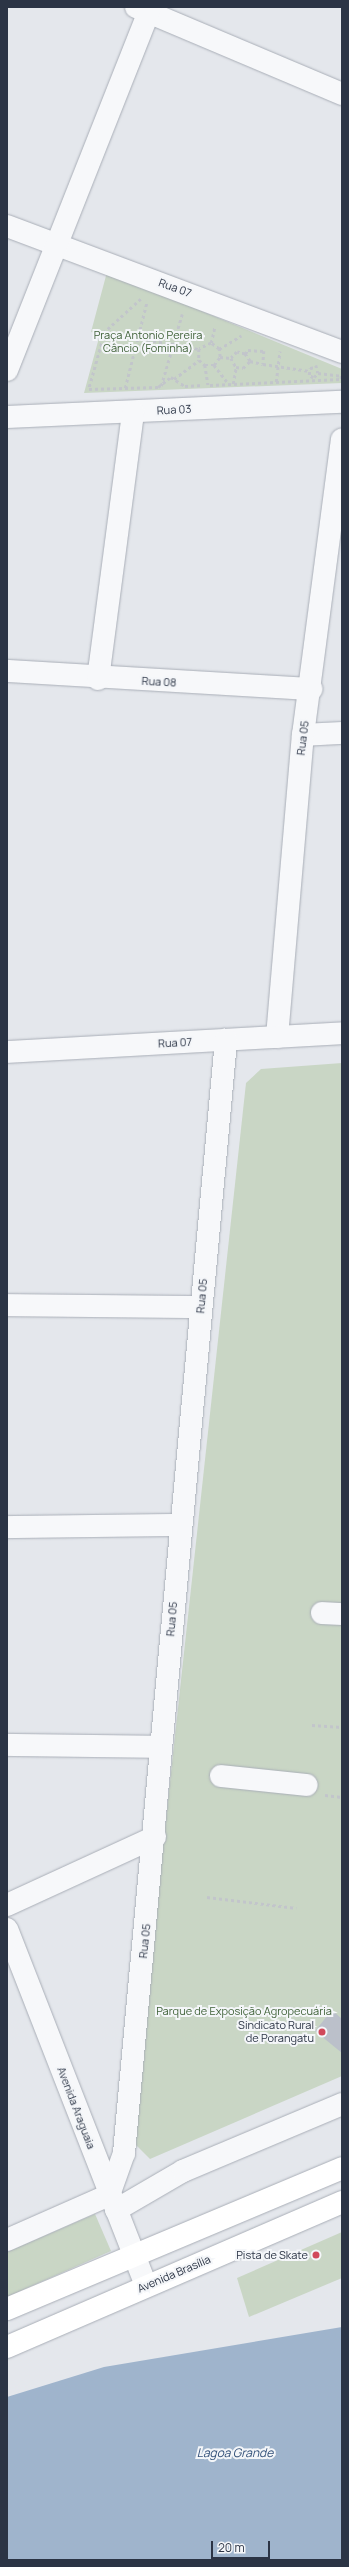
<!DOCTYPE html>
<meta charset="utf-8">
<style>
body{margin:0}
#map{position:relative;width:349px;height:2567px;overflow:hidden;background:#e4e7ec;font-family:Manrope,sans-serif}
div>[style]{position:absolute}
.green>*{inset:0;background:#c9d6c5}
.water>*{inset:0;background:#9fb4cc}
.building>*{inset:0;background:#bbc0ca}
.path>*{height:2.5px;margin-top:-1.25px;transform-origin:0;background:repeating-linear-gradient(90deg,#c2c5cb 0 3px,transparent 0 6px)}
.roads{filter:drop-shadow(0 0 1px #a9aeb7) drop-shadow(0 0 1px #a9aeb7)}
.minor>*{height:22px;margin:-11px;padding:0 11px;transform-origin:11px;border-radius:11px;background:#f7f8fa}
.major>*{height:22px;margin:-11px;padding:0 11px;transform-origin:11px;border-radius:11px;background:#fff}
.dots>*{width:11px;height:11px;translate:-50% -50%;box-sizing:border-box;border:2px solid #f4f6f9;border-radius:50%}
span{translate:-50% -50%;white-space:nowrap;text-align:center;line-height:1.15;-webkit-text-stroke:4px #f4f6f9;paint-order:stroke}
.street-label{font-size:11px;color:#2b3445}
.park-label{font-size:11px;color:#3f6138}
.poi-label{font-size:11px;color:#2b3445}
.right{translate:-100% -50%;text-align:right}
.water-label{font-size:12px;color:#34527a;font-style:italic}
.frame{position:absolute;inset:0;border:8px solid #2b3445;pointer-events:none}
.scale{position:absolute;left:211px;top:2541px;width:59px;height:18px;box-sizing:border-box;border:2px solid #2b3445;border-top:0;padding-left:5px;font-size:12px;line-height:14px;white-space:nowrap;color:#2b3445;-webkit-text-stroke:3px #f4f6f9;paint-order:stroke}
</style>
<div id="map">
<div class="green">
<i style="clip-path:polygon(107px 272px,342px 369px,342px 383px,84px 393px,100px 334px,91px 332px)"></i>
<i style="clip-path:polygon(342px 1063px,342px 2076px,150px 2159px,131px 2140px,246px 1083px,261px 1069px)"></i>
<i style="clip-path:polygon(95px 2214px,111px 2251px,7px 2297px,7px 2252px)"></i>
<i style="clip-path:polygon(342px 2232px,342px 2278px,249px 2317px,237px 2278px)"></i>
</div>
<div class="water">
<i style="clip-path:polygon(342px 2327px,342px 2560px,7px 2560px,7px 2397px,104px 2367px)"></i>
</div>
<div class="building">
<i style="clip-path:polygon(332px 2010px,342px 2019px,342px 2053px,315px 2031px)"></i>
</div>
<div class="path">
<i style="left:141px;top:299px;width:49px;rotate:137.5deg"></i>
<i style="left:105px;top:332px;width:59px;rotate:105.7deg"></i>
<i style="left:89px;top:389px;width:69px;rotate:-1.7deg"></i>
<i style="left:158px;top:387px;width:16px;rotate:-38deg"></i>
<i style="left:171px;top:377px;width:17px;rotate:33deg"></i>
<i style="left:185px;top:386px;width:18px;rotate:-3deg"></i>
<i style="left:106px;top:332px;width:95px;rotate:10.4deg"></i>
<i style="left:199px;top:349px;width:11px;rotate:90deg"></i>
<i style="left:199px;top:360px;width:8px;rotate:40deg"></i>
<i style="left:205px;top:365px;width:9px"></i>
<i style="left:214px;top:365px;width:10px;rotate:-53deg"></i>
<i style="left:220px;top:357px;width:8px;rotate:-97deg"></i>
<i style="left:219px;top:349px;width:10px;rotate:-143deg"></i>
<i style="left:211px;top:343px;width:13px;rotate:153deg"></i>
<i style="left:211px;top:343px;width:17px;rotate:-77deg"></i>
<i style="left:219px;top:349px;width:26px;rotate:-31deg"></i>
<i style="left:245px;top:354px;width:5px;rotate:-53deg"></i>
<i style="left:248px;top:350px;width:16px;rotate:4deg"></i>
<i style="left:264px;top:351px;width:13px;rotate:94deg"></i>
<i style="left:263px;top:364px;width:47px;rotate:8.7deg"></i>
<i style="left:220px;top:357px;width:11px;rotate:5deg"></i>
<i style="left:231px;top:358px;width:10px;rotate:61deg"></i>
<i style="left:236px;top:367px;width:7px;rotate:8deg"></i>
<i style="left:243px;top:368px;width:10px;rotate:-45deg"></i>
<i style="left:250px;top:361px;width:9px;rotate:-126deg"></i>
<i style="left:245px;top:354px;width:8px;rotate:-166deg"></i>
<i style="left:237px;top:352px;width:8px;rotate:135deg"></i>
<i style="left:250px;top:361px;width:13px;rotate:13deg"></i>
<i style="left:205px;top:365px;width:20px;rotate:81deg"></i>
<i style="left:214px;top:365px;width:23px;rotate:52deg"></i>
<i style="left:316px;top:365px;width:8px;rotate:76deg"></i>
<i style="left:314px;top:377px;width:6px;rotate:-45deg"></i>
<i style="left:318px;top:373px;width:23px;rotate:7deg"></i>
<i style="left:313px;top:378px;width:5px;rotate:-143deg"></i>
<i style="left:309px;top:375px;width:7px;rotate:-82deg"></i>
<i style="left:310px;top:368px;width:6px;rotate:-9deg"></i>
<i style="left:174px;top:379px;width:31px;rotate:-37deg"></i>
<i style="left:276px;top:382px;width:31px;rotate:-83deg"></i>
<i style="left:233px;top:384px;width:17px;rotate:-80deg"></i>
<i style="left:210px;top:385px;width:131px;rotate:-2.6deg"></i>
<i style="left:341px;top:379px;width:6px;rotate:-90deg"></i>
<i style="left:161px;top:386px;width:75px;rotate:-73.7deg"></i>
<i style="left:125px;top:388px;width:90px;rotate:-75.8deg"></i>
<i style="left:312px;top:1725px;width:30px;rotate:4deg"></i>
<i style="left:325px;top:1795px;width:17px;rotate:7deg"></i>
<i style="left:207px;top:1897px;width:90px;rotate:7deg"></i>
</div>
<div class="roads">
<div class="minor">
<i style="left:136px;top:7px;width:224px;rotate:22.9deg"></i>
<i style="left:7px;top:226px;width:358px;rotate:20.6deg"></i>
<i style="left:7px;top:370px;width:391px;rotate:-68.4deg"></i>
<i style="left:7px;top:417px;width:335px;rotate:-2.6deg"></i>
<i style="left:7px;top:671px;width:305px;rotate:3.4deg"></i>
<i style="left:98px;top:679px;width:269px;rotate:-82.5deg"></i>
<i style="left:303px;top:735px;width:39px;rotate:-3deg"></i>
<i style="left:277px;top:1037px;width:303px;rotate:-85.1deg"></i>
<i style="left:303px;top:735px;width:298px;rotate:-82.5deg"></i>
<i style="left:7px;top:1052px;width:336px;rotate:-3.2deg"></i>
<i style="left:7px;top:1305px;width:194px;rotate:0.6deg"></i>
<i style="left:7px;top:1527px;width:173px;rotate:-0.7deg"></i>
<i style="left:322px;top:1613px;width:20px;rotate:3deg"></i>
<i style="left:7px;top:1745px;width:154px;rotate:0.7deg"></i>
<i style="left:221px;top:1776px;width:86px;rotate:6deg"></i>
<i style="left:7px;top:1905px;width:163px;rotate:-24.7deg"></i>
<i style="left:7px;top:1929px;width:383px;rotate:68.7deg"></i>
<i style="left:116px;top:2210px;width:78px;rotate:-30.2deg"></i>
<i style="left:183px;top:2171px;width:173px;rotate:-22.8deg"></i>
<i style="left:7px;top:2240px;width:111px;rotate:-23.8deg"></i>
<i style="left:109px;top:2195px;width:45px;rotate:-70.3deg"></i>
<i style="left:124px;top:2153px;width:1118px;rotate:-84.76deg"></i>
</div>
<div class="major">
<i style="left:7px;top:2309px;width:363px;rotate:-22.8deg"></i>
<i style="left:7px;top:2347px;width:365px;rotate:-23.4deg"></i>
</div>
</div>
<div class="dots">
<i style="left:322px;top:2032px;background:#d1495b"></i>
<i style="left:316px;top:2255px;background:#d1495b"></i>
</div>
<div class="street-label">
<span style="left:175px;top:288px;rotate:20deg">Rua 07</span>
<span style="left:174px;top:410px;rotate:-3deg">Rua 03</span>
<span style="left:159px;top:682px;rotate:3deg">Rua 08</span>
<span style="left:303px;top:738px;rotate:-83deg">Rua 05</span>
<span style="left:175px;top:1043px;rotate:-3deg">Rua 07</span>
<span style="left:202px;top:1296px;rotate:-85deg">Rua 05</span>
<span style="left:172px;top:1619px;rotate:-85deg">Rua 05</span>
<span style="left:145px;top:1941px;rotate:-84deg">Rua 05</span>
<span style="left:76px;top:2108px;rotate:69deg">Avenida Araguaia</span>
<span style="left:174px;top:2274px;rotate:-23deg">Avenida Brasília</span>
</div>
<div class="park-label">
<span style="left:148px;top:342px">Praça Antonio Pereira<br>Câncio (Fominha)</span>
<span style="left:244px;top:2011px">Parque de Exposição Agropecuária</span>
</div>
<div class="poi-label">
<span class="right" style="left:314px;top:2032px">Sindicato Rural<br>de Porangatu</span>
<span class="right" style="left:308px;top:2255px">Pista de Skate</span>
</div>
<div class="water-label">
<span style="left:235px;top:2453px">Lagoa Grande</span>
</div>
<div class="frame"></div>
<div class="scale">20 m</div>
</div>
